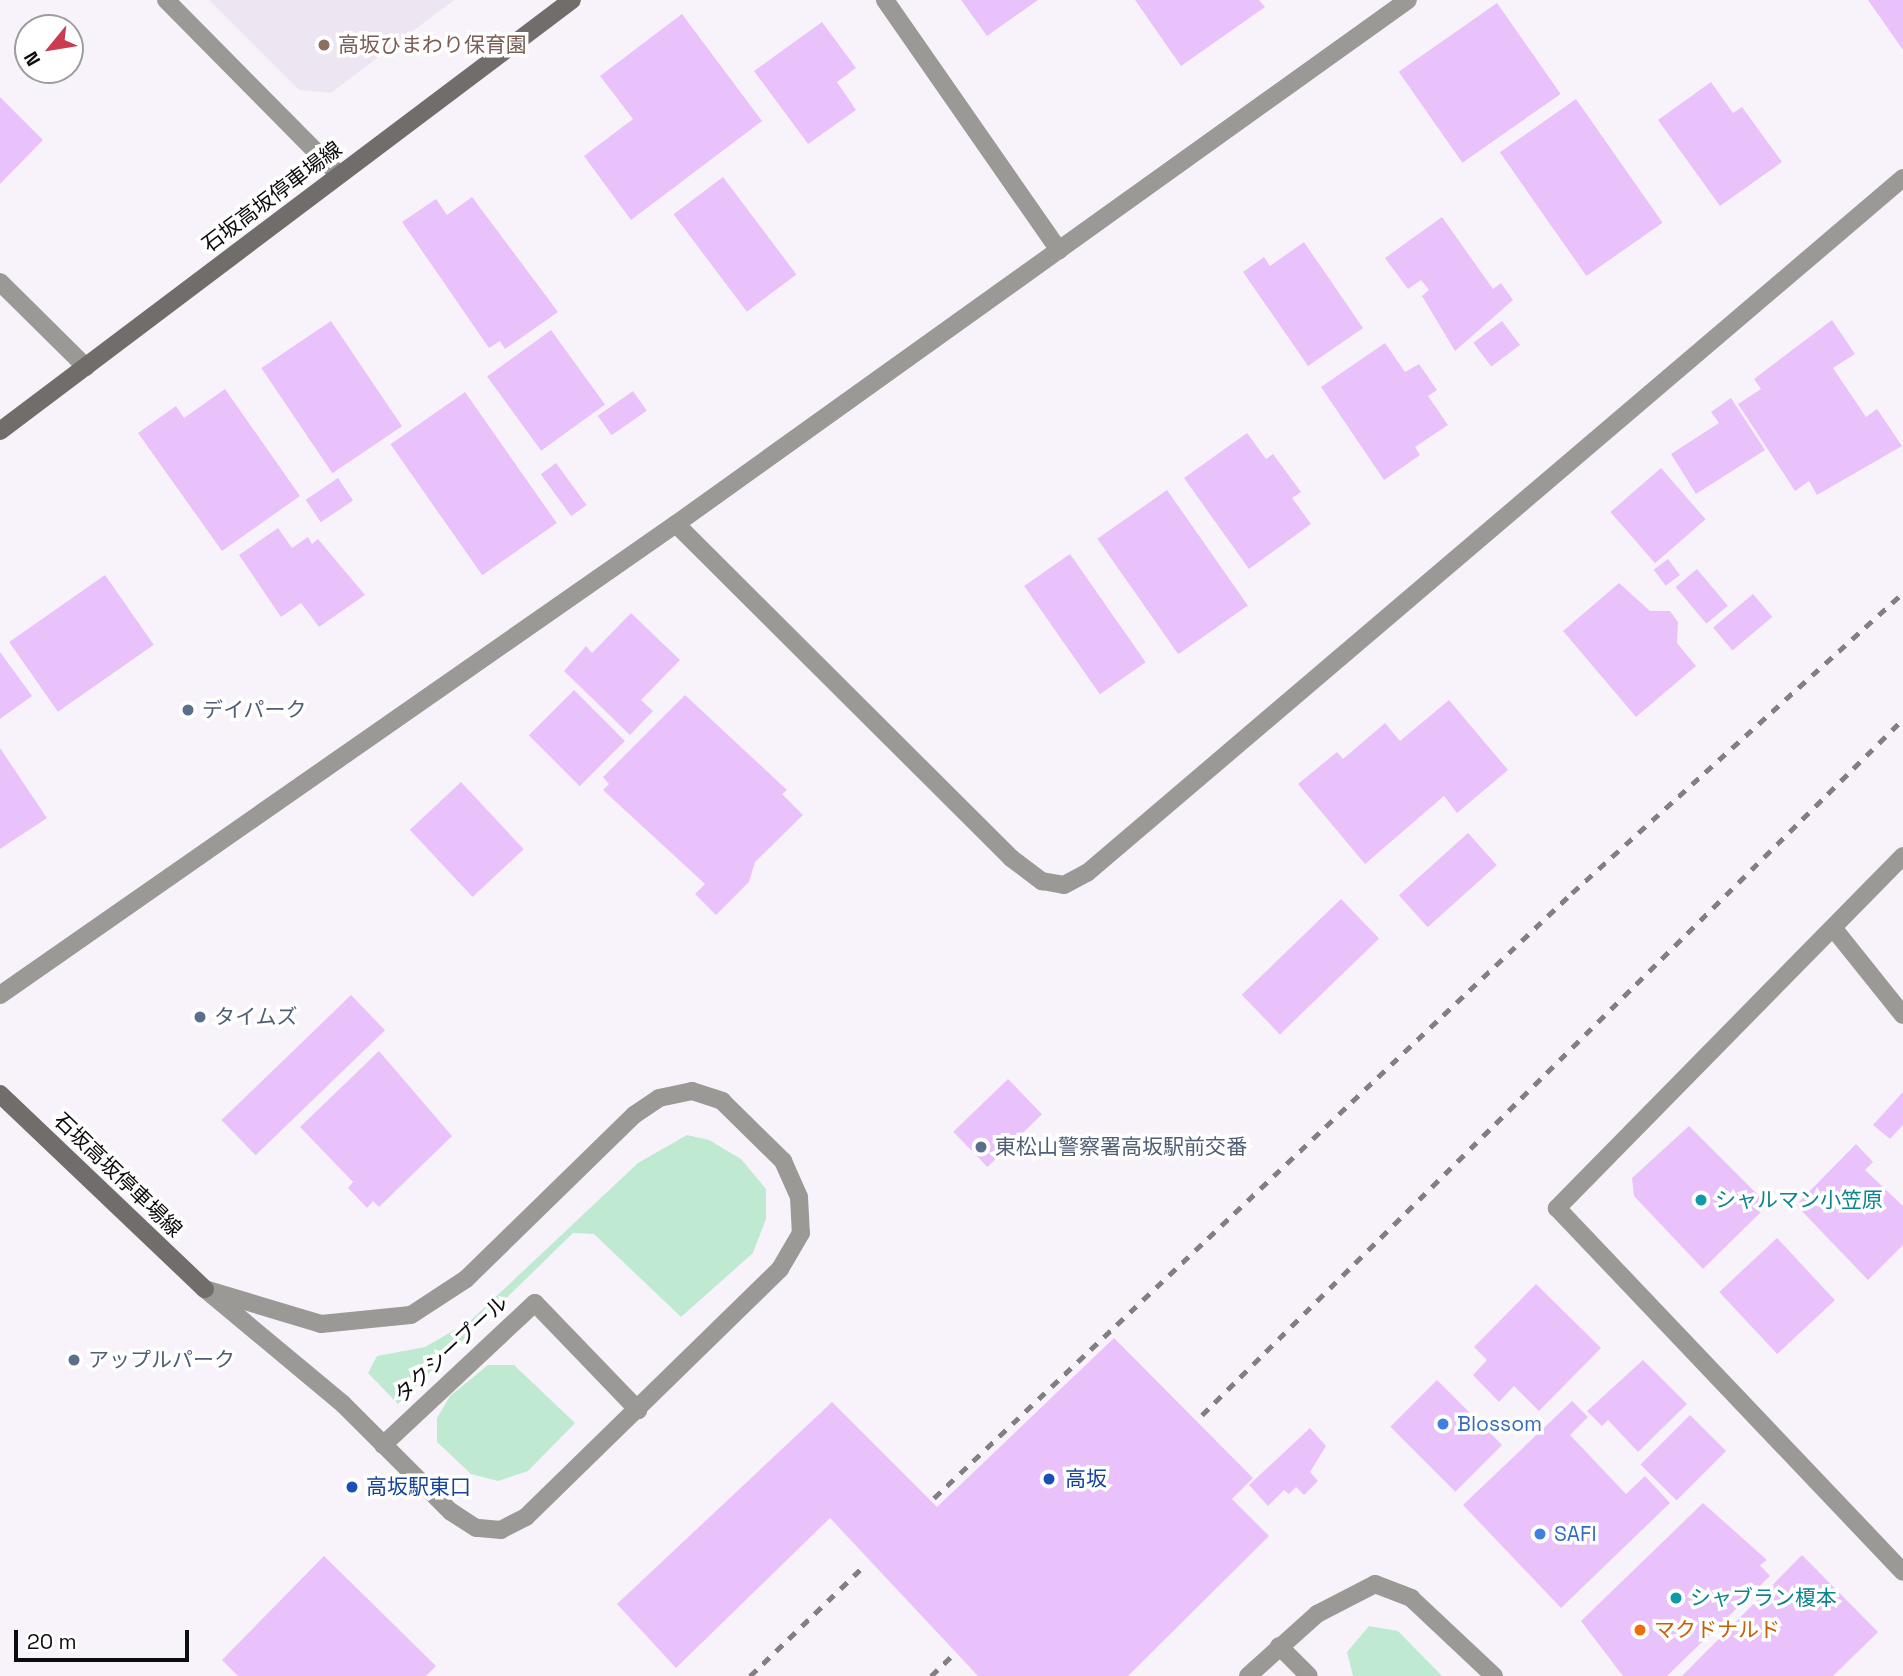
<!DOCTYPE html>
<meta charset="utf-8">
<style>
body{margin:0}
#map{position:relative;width:1903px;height:1676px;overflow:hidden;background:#f8f3fa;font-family:"Space Grotesk","Noto Sans JP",sans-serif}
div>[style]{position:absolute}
.built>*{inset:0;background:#ede5f1}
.green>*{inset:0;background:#bfead1}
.building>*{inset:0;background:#eac2fb;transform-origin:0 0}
.service>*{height:18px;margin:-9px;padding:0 9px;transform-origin:9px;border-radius:9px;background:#9b9996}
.minor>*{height:18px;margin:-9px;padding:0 9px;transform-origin:9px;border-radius:9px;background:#9b9996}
.secondary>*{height:18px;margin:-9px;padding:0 9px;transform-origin:9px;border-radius:9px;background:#706d6a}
.rail>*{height:5px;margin-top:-2.5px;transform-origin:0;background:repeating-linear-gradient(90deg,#827f83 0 9px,transparent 0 18px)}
.dots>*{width:19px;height:19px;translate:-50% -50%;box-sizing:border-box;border:4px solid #fff;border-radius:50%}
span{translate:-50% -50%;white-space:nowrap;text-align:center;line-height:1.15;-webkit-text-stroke:7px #fff;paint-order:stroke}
.education-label{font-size:21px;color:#785e54}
.left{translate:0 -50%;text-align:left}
.street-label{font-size:21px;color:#0c0b0d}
.service-label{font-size:21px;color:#4e5e75}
.culture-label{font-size:21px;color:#0d838f}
.shop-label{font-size:21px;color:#366cbe}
.transit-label{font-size:21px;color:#164399}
.food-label{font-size:21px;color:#c56008}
.north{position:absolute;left:14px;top:14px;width:70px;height:70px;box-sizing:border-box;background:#fff;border:2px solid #9e9d9e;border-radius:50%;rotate:240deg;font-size:19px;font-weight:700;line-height:28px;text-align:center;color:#0c0b0d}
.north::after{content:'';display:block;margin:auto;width:24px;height:32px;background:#cb3b52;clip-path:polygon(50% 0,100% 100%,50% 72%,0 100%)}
.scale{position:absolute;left:14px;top:1630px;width:175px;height:32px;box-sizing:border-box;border:4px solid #0c0b0d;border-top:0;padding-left:9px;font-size:21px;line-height:24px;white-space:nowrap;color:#0c0b0d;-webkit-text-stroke:5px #fff;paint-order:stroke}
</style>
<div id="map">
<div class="built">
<i style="clip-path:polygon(209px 0,454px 0,331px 93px,299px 90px)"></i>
</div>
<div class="green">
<i style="clip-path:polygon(687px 1135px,709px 1140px,741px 1159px,766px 1189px,766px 1219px,753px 1253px,681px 1317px,594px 1234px,573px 1233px,398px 1404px,368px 1373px,377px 1356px,425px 1347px,470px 1321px,638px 1163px)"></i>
<i style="clip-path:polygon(488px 1365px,514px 1365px,575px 1423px,528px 1471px,498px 1481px,471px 1474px,437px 1442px,437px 1418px,450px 1396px)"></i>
<i style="clip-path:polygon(1369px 1626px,1398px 1631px,1442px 1676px,1353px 1676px,1347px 1652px)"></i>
</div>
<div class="building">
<i style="clip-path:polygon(961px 0,1038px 0,987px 36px)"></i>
<i style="clip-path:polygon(1135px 0,1259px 0,1265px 7px,1181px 66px)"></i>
<i style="clip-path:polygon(1868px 0,1903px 0,1903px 50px)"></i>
<i style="left:1497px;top:3px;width:111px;height:120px;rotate:55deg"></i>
<i style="clip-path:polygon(682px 14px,762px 121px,631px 220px,584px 156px,633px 119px,600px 76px)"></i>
<i style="clip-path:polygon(822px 22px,856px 68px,837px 82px,856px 110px,808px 144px,754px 71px)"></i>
<i style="clip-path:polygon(1711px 82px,1733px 113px,1742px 107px,1782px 162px,1720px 206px,1658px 120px)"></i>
<i style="clip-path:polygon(0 97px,43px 140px,0 184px)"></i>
<i style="left:1576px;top:99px;width:151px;height:93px;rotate:55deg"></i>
<i style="left:723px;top:177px;width:122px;height:62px;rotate:53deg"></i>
<i style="clip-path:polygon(472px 197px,558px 312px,505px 349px,500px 341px,489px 348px,402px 222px,436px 199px,447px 215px)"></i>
<i style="clip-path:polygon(1442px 217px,1493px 289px,1501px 283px,1513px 300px,1455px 351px,1422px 296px,1429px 290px,1421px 280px,1408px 289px,1385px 258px)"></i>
<i style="clip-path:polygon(1304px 242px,1363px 328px,1308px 366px,1243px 272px,1264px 257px,1270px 266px)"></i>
<i style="clip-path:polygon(1832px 320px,1855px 354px,1833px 368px,1866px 417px,1877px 409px,1902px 446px,1817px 495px,1809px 481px,1795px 491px,1738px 404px,1761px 389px,1754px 379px)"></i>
<i style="left:331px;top:321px;width:127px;height:84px;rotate:56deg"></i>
<i style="left:1502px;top:321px;width:30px;height:36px;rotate:53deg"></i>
<i style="left:551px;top:330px;width:92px;height:79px;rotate:54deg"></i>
<i style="clip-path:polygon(1385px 343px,1405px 372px,1419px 364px,1437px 390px,1428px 396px,1448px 425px,1415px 447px,1420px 455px,1384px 480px,1321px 387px)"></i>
<i style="clip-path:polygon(225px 389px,300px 496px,222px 551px,138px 433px,176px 406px,184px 418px)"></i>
<i style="left:633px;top:391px;width:24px;height:43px;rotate:55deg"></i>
<i style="left:465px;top:392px;width:160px;height:91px;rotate:55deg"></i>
<i style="clip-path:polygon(1731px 398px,1765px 450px,1696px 494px,1671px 454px,1719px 423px,1711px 412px)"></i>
<i style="clip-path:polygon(1247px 433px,1266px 459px,1273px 454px,1301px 492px,1292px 498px,1311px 524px,1249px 569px,1184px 478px)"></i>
<i style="left:556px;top:463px;width:52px;height:19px;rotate:54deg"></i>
<i style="left:1661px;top:468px;width:68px;height:67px;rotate:49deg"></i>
<i style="left:338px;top:478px;width:27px;height:39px;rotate:56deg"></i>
<i style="left:1167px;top:490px;width:141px;height:85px;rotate:55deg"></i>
<i style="clip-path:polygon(278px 528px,292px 548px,308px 537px,312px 544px,318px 539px,365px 595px,319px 627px,301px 603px,281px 617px,239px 555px)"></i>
<i style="left:1070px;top:554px;width:132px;height:56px;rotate:55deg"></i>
<i style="left:1668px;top:559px;width:20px;height:18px;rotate:53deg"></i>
<i style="left:1697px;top:569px;width:48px;height:28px;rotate:50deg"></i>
<i style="left:105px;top:575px;width:85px;height:117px;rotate:55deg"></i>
<i style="clip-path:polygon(1619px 583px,1650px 611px,1670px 611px,1678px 622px,1677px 643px,1696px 666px,1636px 717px,1563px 631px)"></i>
<i style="left:1753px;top:594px;width:30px;height:52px;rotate:50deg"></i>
<i style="clip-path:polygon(631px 613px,680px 660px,641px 700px,653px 711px,630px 735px,564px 671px,586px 646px,592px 653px)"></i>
<i style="clip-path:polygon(0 652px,32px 696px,0 719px)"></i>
<i style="left:574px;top:690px;width:72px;height:64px;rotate:45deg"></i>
<i style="clip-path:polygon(685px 695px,787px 790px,782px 794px,803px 815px,755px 862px,749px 882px,716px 915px,695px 894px,705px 884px,603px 790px,609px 784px,603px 777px)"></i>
<i style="clip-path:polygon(1449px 700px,1508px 770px,1457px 813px,1444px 796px,1365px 864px,1298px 784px,1337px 752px,1343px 759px,1385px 723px,1400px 741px)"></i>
<i style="clip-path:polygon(0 748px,47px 818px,0 849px)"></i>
<i style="left:461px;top:782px;width:92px;height:70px;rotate:47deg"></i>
<i style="left:1468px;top:833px;width:43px;height:93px;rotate:48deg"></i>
<i style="left:1341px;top:899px;width:55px;height:138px;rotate:46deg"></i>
<i style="left:351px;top:995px;width:49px;height:180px;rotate:46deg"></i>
<i style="clip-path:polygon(379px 1051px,452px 1136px,379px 1207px,373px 1201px,367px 1208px,348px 1188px,353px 1182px,300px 1127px)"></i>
<i style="left:1008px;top:1079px;width:49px;height:76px;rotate:46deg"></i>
<i style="clip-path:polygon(1903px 1092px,1903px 1125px,1890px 1139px,1873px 1125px)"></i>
<i style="clip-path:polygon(1689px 1126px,1768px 1205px,1703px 1269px,1634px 1196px,1632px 1178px)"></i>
<i style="clip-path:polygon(1856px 1144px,1873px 1162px,1865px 1170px,1903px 1206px,1903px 1245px,1868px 1280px,1796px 1205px)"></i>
<i style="left:1777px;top:1238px;width:85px;height:79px;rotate:47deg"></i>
<i style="clip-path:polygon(1536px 1284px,1601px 1348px,1539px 1411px,1514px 1386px,1499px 1402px,1473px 1375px,1487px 1360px,1474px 1347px)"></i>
<i style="clip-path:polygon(1114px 1338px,1253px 1478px,1232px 1499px,1269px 1536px,1128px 1676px,978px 1676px,830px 1518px,676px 1668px,617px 1604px,832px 1402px,937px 1507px)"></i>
<i style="clip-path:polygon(1643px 1360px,1687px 1404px,1638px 1452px,1608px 1420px,1602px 1426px,1587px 1411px)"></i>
<i style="left:1437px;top:1380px;width:92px;height:66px;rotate:45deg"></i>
<i style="clip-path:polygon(1572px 1401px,1588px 1417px,1570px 1435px,1626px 1494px,1645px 1476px,1670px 1503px,1561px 1608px,1463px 1505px)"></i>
<i style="left:1690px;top:1415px;width:51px;height:70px;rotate:45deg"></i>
<i style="clip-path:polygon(1310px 1428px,1326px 1446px,1310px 1472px,1318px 1481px,1304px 1495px,1296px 1487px,1289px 1494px,1284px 1490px,1268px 1506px,1249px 1485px)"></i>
<i style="clip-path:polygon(1703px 1503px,1767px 1560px,1760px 1565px,1770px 1576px,1667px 1676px,1623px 1676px,1581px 1621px)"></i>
<i style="clip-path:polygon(1802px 1555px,1878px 1632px,1833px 1676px,1682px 1676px)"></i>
<i style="clip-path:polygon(324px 1556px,436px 1666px,426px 1676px,238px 1676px,222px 1660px)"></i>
</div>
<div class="service">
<i style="left:383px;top:1445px;width:208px;rotate:-43.1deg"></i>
<i style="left:535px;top:1303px;width:149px;rotate:46.1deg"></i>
<i style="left:1279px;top:1646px;width:42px;rotate:45deg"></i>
</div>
<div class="minor">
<i style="left:166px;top:0;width:246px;rotate:45.3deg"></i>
<i style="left:885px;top:0;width:305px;rotate:55.2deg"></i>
<i style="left:0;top:282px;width:121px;rotate:44.7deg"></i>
<i style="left:676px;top:524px;width:473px;rotate:44.9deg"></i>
<i style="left:1011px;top:858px;width:39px;rotate:37deg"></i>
<i style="left:1042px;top:881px;width:22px;rotate:10deg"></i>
<i style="left:1064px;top:885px;width:26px;rotate:-28deg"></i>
<i style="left:1087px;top:873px;width:1072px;rotate:-40.42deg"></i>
<i style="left:1903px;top:856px;width:494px;rotate:134.5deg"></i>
<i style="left:1557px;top:1208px;width:502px;rotate:46.45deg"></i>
<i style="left:1834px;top:929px;width:110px;rotate:51.3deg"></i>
<i style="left:0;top:995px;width:824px;rotate:-34.87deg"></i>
<i style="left:676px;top:524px;width:900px;rotate:-35.6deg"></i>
<i style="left:692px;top:1091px;width:32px;rotate:18deg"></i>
<i style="left:722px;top:1101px;width:86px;rotate:44.5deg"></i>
<i style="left:783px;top:1161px;width:39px;rotate:66deg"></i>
<i style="left:799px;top:1197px;width:36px;rotate:87deg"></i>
<i style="left:801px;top:1233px;width:42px;rotate:120.3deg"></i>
<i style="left:780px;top:1269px;width:355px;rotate:135.7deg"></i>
<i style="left:526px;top:1517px;width:28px;rotate:153deg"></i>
<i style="left:501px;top:1530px;width:25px;rotate:-175deg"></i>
<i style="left:476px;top:1528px;width:30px;rotate:-147deg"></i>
<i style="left:451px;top:1512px;width:153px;rotate:-135deg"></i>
<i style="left:343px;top:1404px;width:180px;rotate:-140.2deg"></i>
<i style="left:205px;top:1289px;width:121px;rotate:16.8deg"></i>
<i style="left:321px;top:1324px;width:90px;rotate:-5.7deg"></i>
<i style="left:411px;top:1315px;width:66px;rotate:-33.2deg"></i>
<i style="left:466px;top:1279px;width:235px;rotate:-44.3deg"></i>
<i style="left:634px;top:1115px;width:30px;rotate:-34deg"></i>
<i style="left:659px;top:1098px;width:34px;rotate:-12deg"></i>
<i style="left:1248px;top:1676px;width:93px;rotate:-41.9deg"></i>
<i style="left:1317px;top:1614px;width:65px;rotate:-27.3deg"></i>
<i style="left:1375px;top:1584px;width:39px;rotate:21deg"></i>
<i style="left:1411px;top:1598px;width:114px;rotate:43.2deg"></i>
</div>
<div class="secondary">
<i style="left:0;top:431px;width:716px;rotate:-37deg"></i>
<i style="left:0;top:1094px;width:283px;rotate:43.6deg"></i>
</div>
<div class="rail">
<i style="left:1202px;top:1415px;width:988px;rotate:-44.79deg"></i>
<i style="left:934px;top:1498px;width:879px;rotate:-43.48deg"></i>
<i style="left:1572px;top:893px;width:447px;rotate:-42.2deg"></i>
<i style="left:750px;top:1676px;width:160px;rotate:-44deg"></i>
<i style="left:931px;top:1676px;width:29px;rotate:-44deg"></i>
</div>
<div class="dots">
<i style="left:324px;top:45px;background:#8d6e63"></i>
<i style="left:188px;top:710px;background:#5c6f8a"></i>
<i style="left:200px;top:1017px;background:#5c6f8a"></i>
<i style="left:981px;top:1147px;background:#5c6f8a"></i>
<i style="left:1701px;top:1200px;background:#0f9aa8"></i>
<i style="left:74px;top:1360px;background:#5c6f8a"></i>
<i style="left:1443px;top:1424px;background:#3f7fe0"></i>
<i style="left:1049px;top:1479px;background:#1a4fb4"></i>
<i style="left:352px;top:1487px;background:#1a4fb4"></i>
<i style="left:1540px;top:1534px;background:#3f7fe0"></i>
<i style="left:1676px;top:1598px;background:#0f9aa8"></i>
<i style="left:1640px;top:1630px;background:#e8710a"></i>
</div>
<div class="education-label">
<span class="left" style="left:338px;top:45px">高坂ひまわり保育園</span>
</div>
<div class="street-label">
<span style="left:272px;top:197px;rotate:-37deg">石坂高坂停車場線</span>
<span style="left:118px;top:1175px;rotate:44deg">石坂高坂停車場線</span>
<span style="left:451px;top:1349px;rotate:-43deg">タクシープール</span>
</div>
<div class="service-label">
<span class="left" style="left:202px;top:710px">デイパーク</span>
<span class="left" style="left:214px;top:1017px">タイムズ</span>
<span class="left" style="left:995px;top:1147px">東松山警察署高坂駅前交番</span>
<span class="left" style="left:88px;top:1360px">アップルパーク</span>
</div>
<div class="culture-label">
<span class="left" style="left:1715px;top:1200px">シャルマン小笠原</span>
<span class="left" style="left:1690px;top:1598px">シャブラン榎本</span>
</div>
<div class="shop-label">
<span class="left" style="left:1457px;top:1424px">Blossom</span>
<span class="left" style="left:1554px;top:1534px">SAFI</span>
</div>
<div class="transit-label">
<span class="left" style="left:1065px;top:1479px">高坂</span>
<span class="left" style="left:366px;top:1487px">高坂駅東口</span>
</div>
<div class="food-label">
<span class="left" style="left:1654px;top:1630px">マクドナルド</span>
</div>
<div class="north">N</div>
<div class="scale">20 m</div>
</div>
